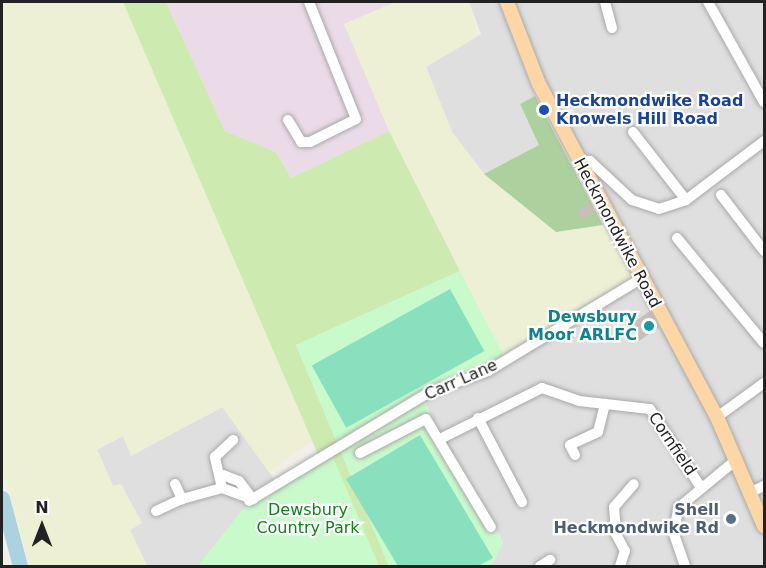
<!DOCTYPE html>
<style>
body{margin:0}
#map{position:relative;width:766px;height:568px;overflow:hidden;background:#f2efe9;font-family:"DejaVu Sans",sans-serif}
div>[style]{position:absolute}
.residential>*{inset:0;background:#e0dfdf}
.industrial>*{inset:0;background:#ebdbe8}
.farmland>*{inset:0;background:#eef0d5}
.grass>*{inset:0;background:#cdebb0}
.forest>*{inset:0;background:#add19e}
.park>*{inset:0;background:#c8facc}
.pitch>*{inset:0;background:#88e0be;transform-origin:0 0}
.river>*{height:15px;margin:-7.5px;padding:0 7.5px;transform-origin:7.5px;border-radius:7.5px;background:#aad3df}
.building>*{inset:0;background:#c7bfb8;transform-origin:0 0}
.roads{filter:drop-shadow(0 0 2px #a9a9a9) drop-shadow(0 0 2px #a9a9a9)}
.minor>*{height:10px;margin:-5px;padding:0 5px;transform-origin:5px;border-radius:5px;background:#fff}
.major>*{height:14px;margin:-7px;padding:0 7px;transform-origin:7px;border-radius:7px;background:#fcd6a4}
.dots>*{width:16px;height:16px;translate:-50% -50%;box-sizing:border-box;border:3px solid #fff;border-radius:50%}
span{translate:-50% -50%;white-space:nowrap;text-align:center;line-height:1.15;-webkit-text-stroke:4.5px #fff;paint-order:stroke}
.transit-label{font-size:16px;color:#164399;font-weight:700}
.left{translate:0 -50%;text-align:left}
.street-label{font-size:16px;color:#222}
.culture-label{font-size:16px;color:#0d838f;font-weight:700}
.right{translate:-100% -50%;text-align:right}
.park-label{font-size:16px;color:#0c8416}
.service-label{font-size:16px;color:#4e5e75;font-weight:700}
.frame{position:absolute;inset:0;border:3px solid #222;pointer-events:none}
.north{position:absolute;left:12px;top:496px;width:60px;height:60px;-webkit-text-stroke:4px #fff;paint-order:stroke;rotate:0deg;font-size:16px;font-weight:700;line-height:24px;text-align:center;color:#222}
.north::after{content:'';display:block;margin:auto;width:21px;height:27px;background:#222;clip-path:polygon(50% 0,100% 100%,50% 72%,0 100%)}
</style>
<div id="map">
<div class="residential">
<i style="clip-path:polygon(469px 2px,500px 2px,535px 96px,520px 104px,540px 145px,484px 174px,452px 132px,426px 67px,481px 34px)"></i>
<i style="clip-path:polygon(509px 2px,764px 2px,764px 566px,491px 566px,503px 542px,440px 439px,424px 403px,430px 392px,488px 371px,642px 278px,577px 160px)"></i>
<i style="clip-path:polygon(223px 407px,281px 489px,211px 566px,147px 566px,130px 530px,142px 523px,113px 486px,97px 450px,123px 436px,131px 455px)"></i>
</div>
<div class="industrial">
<i style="clip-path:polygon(166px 2px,396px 2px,345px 24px,389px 131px,291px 178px,276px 152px,225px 131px)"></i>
</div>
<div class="farmland">
<i style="clip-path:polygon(2px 2px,123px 2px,312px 441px,269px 472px,222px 407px,131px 456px,123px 436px,97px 449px,113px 486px,121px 484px,142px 523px,130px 530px,147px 566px,29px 566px,2px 464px)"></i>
<i style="clip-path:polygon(396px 2px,469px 2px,478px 36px,426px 67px,452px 132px,484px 174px,556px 232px,603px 225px,633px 278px,504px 356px,389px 131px,344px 24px)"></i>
</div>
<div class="grass">
<i style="clip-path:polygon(123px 2px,166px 2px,225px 131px,276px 152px,291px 178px,389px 131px,460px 271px,296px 345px,389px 566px,366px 566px)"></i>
</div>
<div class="forest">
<i style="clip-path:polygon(535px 96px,603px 225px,556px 232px,484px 174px,539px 145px,520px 104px)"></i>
</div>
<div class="park">
<i style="clip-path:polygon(460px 271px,504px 356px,421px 389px,440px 439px,503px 543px,491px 566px,389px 566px,296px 345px)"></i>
<i style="clip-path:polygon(330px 450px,379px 566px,198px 566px,249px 501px)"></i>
</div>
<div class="pitch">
<i style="left:450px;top:289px;width:71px;height:158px;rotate:61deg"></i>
<i style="clip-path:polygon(420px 435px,493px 558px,478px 566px,398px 566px,346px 479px)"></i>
</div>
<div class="river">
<i style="left:2px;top:498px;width:70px;rotate:75.2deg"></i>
</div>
<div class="building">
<i style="left:590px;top:203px;width:10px;height:15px;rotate:61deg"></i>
<i style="clip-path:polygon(650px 311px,659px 327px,639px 341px,634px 322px)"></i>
</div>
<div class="roads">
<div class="minor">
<i style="left:605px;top:2px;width:27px;rotate:75deg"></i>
<i style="left:708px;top:2px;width:115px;rotate:60.8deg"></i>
<i style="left:288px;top:120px;width:26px;rotate:59deg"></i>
<i style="left:301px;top:142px;width:9px"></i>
<i style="left:310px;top:142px;width:51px;rotate:-26.6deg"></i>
<i style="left:356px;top:119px;width:126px;rotate:-111.9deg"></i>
<i style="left:633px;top:132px;width:86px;rotate:52.1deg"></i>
<i style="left:577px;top:160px;width:13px;rotate:4deg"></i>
<i style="left:590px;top:161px;width:57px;rotate:42.9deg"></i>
<i style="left:632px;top:200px;width:28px;rotate:18deg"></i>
<i style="left:659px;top:209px;width:28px;rotate:-18deg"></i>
<i style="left:686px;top:200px;width:98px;rotate:-37.1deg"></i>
<i style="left:721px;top:195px;width:71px;rotate:52.5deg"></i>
<i style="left:677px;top:238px;width:136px;rotate:50.4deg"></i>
<i style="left:717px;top:417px;width:58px;rotate:-35.9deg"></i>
<i style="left:478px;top:418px;width:95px;rotate:62.4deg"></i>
<i style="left:440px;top:439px;width:114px;rotate:-26.6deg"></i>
<i style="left:542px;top:388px;width:39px;rotate:19deg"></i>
<i style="left:579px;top:401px;width:71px;rotate:6.4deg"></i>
<i style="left:650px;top:409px;width:92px;rotate:57deg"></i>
<i style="left:360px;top:453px;width:74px;rotate:-27.3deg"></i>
<i style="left:426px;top:419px;width:126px;rotate:59deg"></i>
<i style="left:575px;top:455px;width:11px;rotate:-117deg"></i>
<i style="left:570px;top:445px;width:31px;rotate:-25deg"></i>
<i style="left:598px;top:432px;width:29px;rotate:-76deg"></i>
<i style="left:223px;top:475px;width:17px;rotate:21deg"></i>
<i style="left:239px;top:481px;width:21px;rotate:53deg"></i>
<i style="left:175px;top:484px;width:17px;rotate:65deg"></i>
<i style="left:182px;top:499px;width:41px;rotate:-15.4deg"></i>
<i style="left:222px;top:488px;width:33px;rotate:20deg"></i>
<i style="left:222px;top:488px;width:32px;rotate:-103deg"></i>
<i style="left:215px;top:457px;width:25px;rotate:-43deg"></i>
<i style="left:751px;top:492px;width:14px;rotate:-25deg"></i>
<i style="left:249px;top:501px;width:211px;rotate:-31.1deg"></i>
<i style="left:430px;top:392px;width:62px;rotate:-19.9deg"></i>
<i style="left:488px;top:371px;width:180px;rotate:-31.1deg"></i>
<i style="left:156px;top:511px;width:29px;rotate:-25deg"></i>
<i style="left:540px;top:566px;width:12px;rotate:-31deg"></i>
<i style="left:620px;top:566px;width:16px;rotate:-72deg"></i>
<i style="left:625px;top:551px;width:19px;rotate:-118deg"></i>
<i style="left:616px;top:534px;width:27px;rotate:-94deg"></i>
<i style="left:614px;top:507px;width:30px;rotate:-49deg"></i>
<i style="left:685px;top:566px;width:34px;rotate:-109deg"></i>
<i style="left:674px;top:534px;width:26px;rotate:-81deg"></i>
<i style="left:678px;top:508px;width:75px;rotate:-39.6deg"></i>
</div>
<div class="major">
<i style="left:507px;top:2px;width:88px;rotate:68.7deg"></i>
<i style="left:539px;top:84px;width:378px;rotate:61.9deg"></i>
<i style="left:717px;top:417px;width:119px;rotate:66.7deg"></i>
</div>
</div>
<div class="dots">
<i style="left:544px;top:110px;background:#1a4fb4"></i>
<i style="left:649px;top:326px;background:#0f9aa8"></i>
<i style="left:731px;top:519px;background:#5c6f8a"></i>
</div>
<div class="transit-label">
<span class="left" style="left:556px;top:110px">Heckmondwike Road<br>Knowels Hill Road</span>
</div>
<div class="street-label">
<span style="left:617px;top:233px;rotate:62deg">Heckmondwike Road</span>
<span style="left:461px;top:380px;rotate:-24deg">Carr Lane</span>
<span style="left:672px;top:444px;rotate:56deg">Cornfield</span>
</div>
<div class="culture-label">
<span class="right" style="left:637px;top:326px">Dewsbury<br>Moor ARLFC</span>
</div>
<div class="park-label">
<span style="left:308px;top:519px">Dewsbury<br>Country Park</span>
</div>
<div class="service-label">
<span class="right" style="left:719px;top:519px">Shell<br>Heckmondwike Rd</span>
</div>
<div class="frame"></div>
<div class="north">N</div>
</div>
